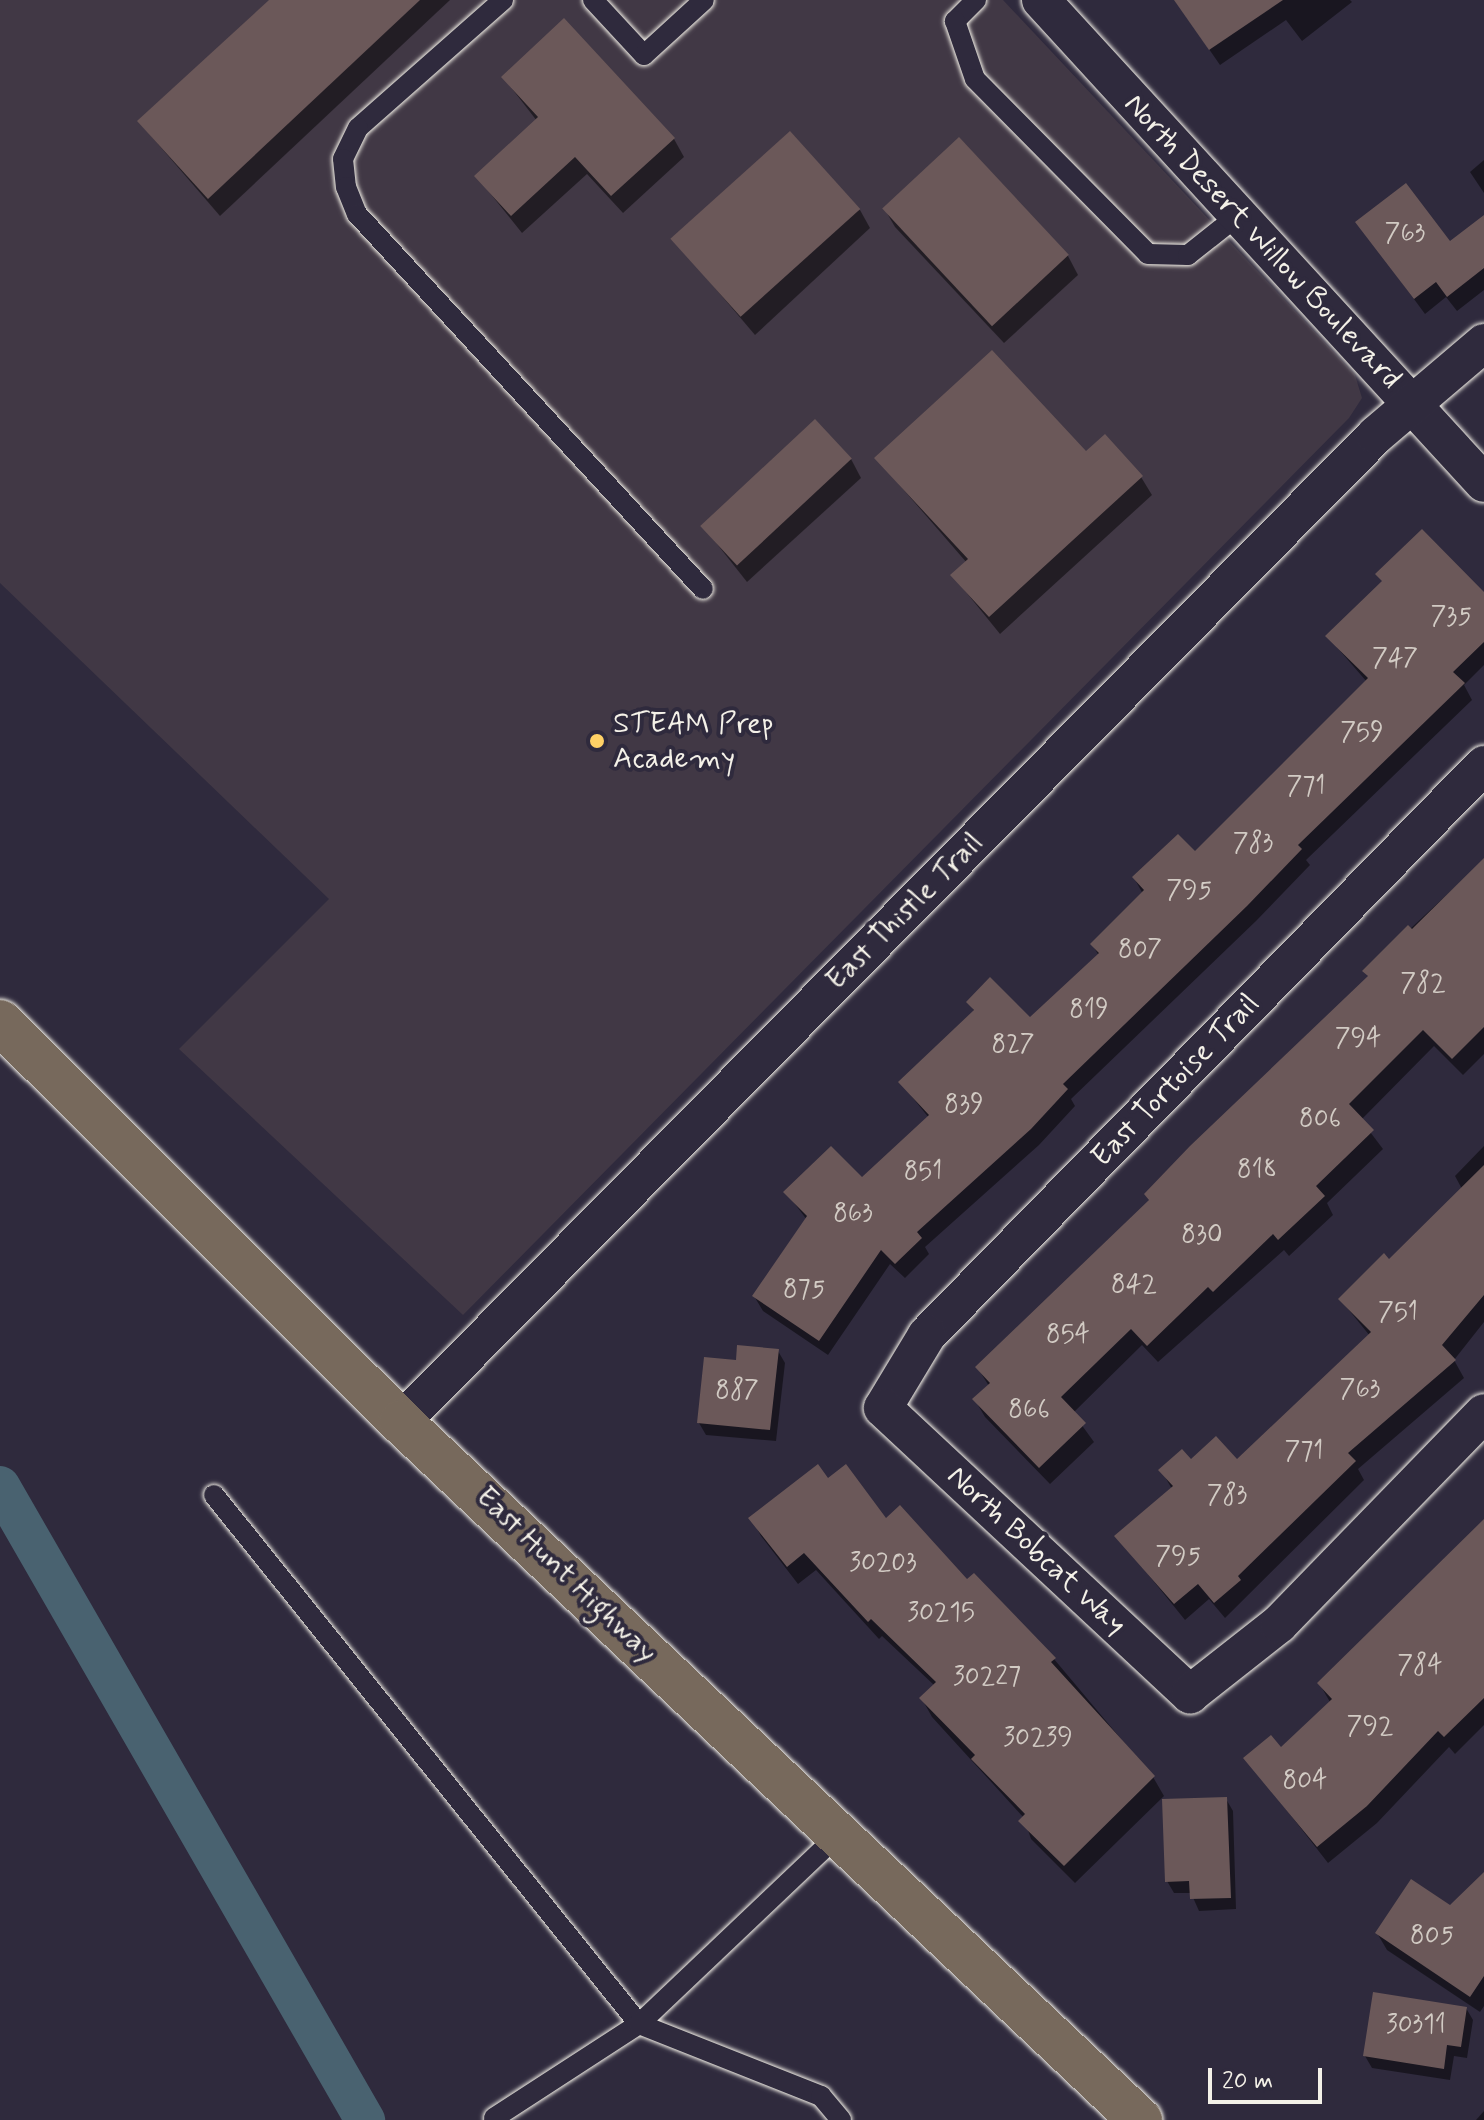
<!DOCTYPE html>
<style>
body{margin:0}
#map{position:relative;width:1484px;height:2120px;overflow:hidden;background:#2f2a3d;font-family:Mynerve,sans-serif}
div>[style]{position:absolute}
.built>*{inset:0;background:#413845}
.shadow>*{inset:0;background:#0007}
.canal>*{height:40px;margin:-20px;padding:0 20px;transform-origin:20px;border-radius:20px;background:#496270}
.building>*{inset:0;background:#6b5859;transform-origin:0 0}
.roads{filter:drop-shadow(0 0 2px #f4f1e8) drop-shadow(0 0 2px #f4f1e8)}
.lane>*{height:20px;margin:-10px;padding:0 10px;transform-origin:10px;border-radius:10px;background:#2f2a3d}
.street>*{height:38px;margin:-19px;padding:0 19px;transform-origin:19px;border-radius:19px;background:#2f2a3d}
.primary>*{height:44px;margin:-22px;padding:0 22px;transform-origin:22px;border-radius:22px;background:#77695c}
.dots>*{width:22px;height:22px;translate:-50% -50%;box-sizing:border-box;border:4px solid #2f2a3d;border-radius:50%}
span{translate:-50% -50%;white-space:nowrap;text-align:center;line-height:1.15;-webkit-text-stroke:8px #2f2a3d;paint-order:stroke}
.number-label{font-size:26px;color:#d2cbc4}
.number-label span{-webkit-text-stroke-width:0}
.street-label{font-size:30px;color:#f4f1e8}
.poi-label{font-size:30px;color:#f4f1e8}
.left{translate:0 -50%;text-align:left}
.scale{position:absolute;left:1208px;top:2068px;width:114px;height:36px;box-sizing:border-box;border:4px solid #f4f1e8;border-top:0;padding-left:10px;font-size:24px;line-height:28px;white-space:nowrap;color:#f4f1e8;-webkit-text-stroke:6px #2f2a3d;paint-order:stroke}
</style>
<div id="map">
<div class="built">
<i style="clip-path:polygon(0 0,1003px 0,1355px 375px,1362px 398px,1349px 418px,463px 1315px,179px 1049px,329px 899px,0 583px)"></i>
</div>
<div class="shadow">
<i style="clip-path:polygon(270px 0,450px 0,220px 216px,139px 122px)"></i>
<i style="clip-path:polygon(1175px 0,1350px 0,1352px 2px,1302px 41px,1286px 20px,1220px 65px)"></i>
<i style="clip-path:polygon(503px 77px,674px 139px,684px 157px,623px 213px,587px 174px,522px 233px,477px 177px,537px 121px)"></i>
<i style="clip-path:polygon(959px 140px,1068px 256px,1078px 275px,1004px 343px,895px 227px,884px 208px)"></i>
<i style="clip-path:polygon(1484px 160px,1484px 193px,1470px 172px)"></i>
<i style="clip-path:polygon(860px 210px,870px 228px,755px 335px,675px 241px)"></i>
<i style="clip-path:polygon(1484px 218px,1484px 290px,1457px 311px,1446px 297px,1425px 314px,1358px 223px,1449px 244px)"></i>
<i style="clip-path:polygon(1086px 454px,1141px 477px,1152px 495px,1000px 634px,953px 576px,967px 563px,877px 459px)"></i>
<i style="clip-path:polygon(851px 459px,861px 478px,747px 582px,702px 525px)"></i>
<i style="clip-path:polygon(1484px 595px,1484px 665px,1464px 685px,1472px 700px,1306px 860px,1310px 865px,1256px 921px,1071px 1099px,1075px 1106px,1039px 1145px,925px 1247px,929px 1254px,905px 1278px,890px 1264px,828px 1355px,763px 1311px,754px 1296px,807px 1220px,786px 1192px,862px 1180px,929px 1118px,901px 1083px,975px 1013px,969px 1002px,1030px 1020px,1099px 956px,1092px 944px,1143px 894px,1134px 878px,1195px 854px,1367px 682px,1328px 637px)"></i>
<i style="clip-path:polygon(1484px 860px,1484px 1054px,1463px 1075px,1434px 1046px,1361px 1120px,1383px 1149px,1327px 1203px,1333px 1215px,1289px 1256px,1284px 1250px,1158px 1362px,1142px 1345px,1073px 1413px,1094px 1442px,1050px 1484px,985px 1417px,975px 1400px,989px 1386px,977px 1367px,1078px 1275px,1369px 978px,1365px 971px)"></i>
<i style="clip-path:polygon(1484px 1146px,1484px 1322px,1454px 1360px,1464px 1378px,1358px 1469px,1364px 1480px,1225px 1618px,1209px 1599px,1185px 1620px,1117px 1536px,1172px 1489px,1161px 1470px,1191px 1462px,1237px 1462px,1370px 1336px,1340px 1299px,1389px 1262px,1462px 1189px,1455px 1176px)"></i>
<i style="clip-path:polygon(778px 1351px,785px 1363px,776px 1441px,706px 1435px,699px 1423px,738px 1363px)"></i>
<i style="clip-path:polygon(828px 1480px,967px 1582px,1054px 1659px,1153px 1777px,1164px 1796px,1075px 1883px,1031px 1839px,1024px 1818px,932px 1717px,922px 1699px,935px 1686px,882px 1636px,879px 1639px,816px 1570px,798px 1584px,761px 1536px,751px 1518px)"></i>
<i style="clip-path:polygon(1484px 1521px,1484px 1725px,1455px 1754px,1449px 1747px,1377px 1823px,1328px 1863px,1246px 1758px,1281px 1750px,1330px 1702px,1319px 1683px)"></i>
<i style="clip-path:polygon(1226px 1799px,1233px 1811px,1236px 1909px,1199px 1911px,1191px 1893px,1174px 1893px,1167px 1881px)"></i>
<i style="clip-path:polygon(1484px 1874px,1484px 2006px,1480px 2012px,1387px 1950px,1377px 1933px,1451px 1908px)"></i>
<i style="clip-path:polygon(1466px 2008px,1473px 2020px,1467px 2058px,1454px 2056px,1450px 2080px,1372px 2068px,1365px 2056px)"></i>
<i style="clip-path:polygon(1484px 2111px,1484px 2120px,1476px 2120px)"></i>
</div>
<div class="canal">
<i style="left:0;top:1486px;width:732px;rotate:60.07deg"></i>
</div>
<div class="building">
<i style="clip-path:polygon(269px 0,420px 0,208px 199px,137px 121px)"></i>
<i style="clip-path:polygon(1174px 0,1283px 0,1209px 50px)"></i>
<i style="clip-path:polygon(564px 18px,675px 138px,611px 196px,575px 157px,511px 216px,474px 176px,538px 117px,501px 77px)"></i>
<i style="left:790px;top:131px;width:105px;height:161px;rotate:48deg"></i>
<i style="left:959px;top:137px;width:161px;height:105px;rotate:47deg"></i>
<i style="clip-path:polygon(1406px 183px,1450px 241px,1484px 215px,1484px 268px,1447px 297px,1436px 282px,1414px 299px,1355px 222px)"></i>
<i style="clip-path:polygon(992px 350px,1086px 451px,1105px 434px,1143px 476px,989px 617px,950px 575px,968px 559px,874px 458px)"></i>
<i style="left:815px;top:419px;width:54px;height:157px;rotate:47deg"></i>
<i style="clip-path:polygon(1422px 529px,1484px 592px,1484px 642px,1453px 672px,1465px 683px,1298px 845px,1302px 849px,1247px 906px,1063px 1084px,1068px 1089px,1031px 1129px,917px 1232px,922px 1238px,895px 1264px,881px 1250px,819px 1341px,752px 1296px,807px 1216px,783px 1192px,831px 1146px,862px 1177px,929px 1115px,898px 1082px,974px 1010px,966px 1002px,990px 977px,1030px 1017px,1099px 953px,1090px 944px,1144px 890px,1132px 877px,1178px 834px,1195px 851px,1368px 678px,1325px 636px,1382px 581px,1375px 574px)"></i>
<i style="clip-path:polygon(1484px 858px,1484px 1027px,1452px 1059px,1423px 1030px,1349px 1104px,1374px 1130px,1316px 1186px,1325px 1196px,1278px 1240px,1273px 1234px,1213px 1292px,1208px 1287px,1147px 1346px,1131px 1329px,1061px 1397px,1086px 1423px,1039px 1468px,972px 1399px,990px 1383px,975px 1367px,1149px 1200px,1144px 1194px,1190px 1146px,1368px 976px,1362px 971px,1408px 925px,1412px 929px)"></i>
<i style="clip-path:polygon(1484px 1165px,1484px 1295px,1442px 1345px,1456px 1360px,1348px 1453px,1356px 1461px,1238px 1576px,1241px 1580px,1214px 1603px,1198px 1584px,1174px 1604px,1114px 1536px,1173px 1486px,1158px 1470px,1182px 1449px,1191px 1459px,1216px 1436px,1237px 1459px,1371px 1332px,1338px 1299px,1384px 1253px,1389px 1259px)"></i>
<i style="clip-path:polygon(737px 1345px,779px 1349px,770px 1430px,697px 1423px,704px 1357px,736px 1360px)"></i>
<i style="clip-path:polygon(818px 1464px,828px 1478px,846px 1464px,886px 1518px,900px 1505px,967px 1579px,974px 1573px,1056px 1658px,1051px 1662px,1155px 1776px,1064px 1866px,1018px 1821px,1025px 1814px,971px 1759px,975px 1755px,919px 1698px,936px 1682px,871px 1619px,868px 1622px,804px 1553px,787px 1567px,748px 1518px)"></i>
<i style="clip-path:polygon(1484px 1519px,1484px 1698px,1444px 1737px,1438px 1731px,1367px 1806px,1317px 1847px,1243px 1758px,1271px 1735px,1281px 1747px,1332px 1699px,1317px 1683px)"></i>
<i style="clip-path:polygon(1227px 1797px,1231px 1898px,1190px 1899px,1189px 1881px,1165px 1882px,1162px 1799px)"></i>
<i style="clip-path:polygon(1484px 1872px,1484px 1976px,1470px 1997px,1375px 1933px,1411px 1879px,1450px 1905px)"></i>
<i style="clip-path:polygon(1373px 1992px,1467px 2007px,1461px 2047px,1447px 2045px,1444px 2069px,1363px 2056px)"></i>
</div>
<div class="roads">
<div class="lane">
<i style="left:503px;top:0;width:193px;rotate:138.6deg"></i>
<i style="left:358px;top:128px;width:34px;rotate:116deg"></i>
<i style="left:343px;top:159px;width:28px;rotate:84deg"></i>
<i style="left:346px;top:187px;width:29px;rotate:68deg"></i>
<i style="left:357px;top:214px;width:510px;rotate:47.3deg"></i>
<i style="left:593px;top:0;width:75px;rotate:47.2deg"></i>
<i style="left:644px;top:55px;width:81px;rotate:-42.5deg"></i>
<i style="left:976px;top:0;width:30px;rotate:135deg"></i>
<i style="left:955px;top:21px;width:61px;rotate:71deg"></i>
<i style="left:975px;top:79px;width:246px;rotate:45.3deg"></i>
<i style="left:1148px;top:254px;width:40px;rotate:1.4deg"></i>
<i style="left:1188px;top:255px;width:61px;rotate:-38.4deg"></i>
<i style="left:214px;top:1495px;width:679px;rotate:51.22deg"></i>
<i style="left:639px;top:2024px;width:196px;rotate:21.6deg"></i>
<i style="left:821px;top:2096px;width:31px;rotate:50deg"></i>
<i style="left:494px;top:2118px;width:173px;rotate:-33deg"></i>
<i style="left:639px;top:2024px;width:274px;rotate:-43.5deg"></i>
</div>
<div class="street">
<i style="left:1041px;top:0;width:655px;rotate:47.47deg"></i>
<i style="left:1484px;top:765px;width:797px;rotate:134.34deg"></i>
<i style="left:927px;top:1335px;width:85px;rotate:121.1deg"></i>
<i style="left:883px;top:1408px;width:420px;rotate:43deg"></i>
<i style="left:1190px;top:1694px;width:113px;rotate:-38.2deg"></i>
<i style="left:1279px;top:1624px;width:294px;rotate:-45.8deg"></i>
<i style="left:401px;top:1422px;width:1387px;rotate:-45.35deg"></i>
<i style="left:1376px;top:435px;width:142px;rotate:-40.4deg"></i>
</div>
<div class="primary">
<i style="left:0;top:1022px;width:566px;rotate:44.93deg"></i>
<i style="left:401px;top:1422px;width:1017px;rotate:43.37deg"></i>
</div>
</div>
<div class="dots">
<i style="left:597px;top:741px;background:#ffd166"></i>
</div>
<div class="number-label">
<span style="left:1405px;top:235px">763</span>
<span style="left:1451px;top:618px">735</span>
<span style="left:1395px;top:660px">747</span>
<span style="left:1362px;top:734px">759</span>
<span style="left:1306px;top:788px">771</span>
<span style="left:1253px;top:845px">783</span>
<span style="left:1189px;top:892px">795</span>
<span style="left:1140px;top:951px">807</span>
<span style="left:1423px;top:985px">782</span>
<span style="left:1089px;top:1011px">819</span>
<span style="left:1358px;top:1040px">794</span>
<span style="left:1013px;top:1046px">827</span>
<span style="left:964px;top:1106px">839</span>
<span style="left:1320px;top:1120px">806</span>
<span style="left:1257px;top:1171px">818</span>
<span style="left:923px;top:1173px">851</span>
<span style="left:853px;top:1215px">863</span>
<span style="left:1202px;top:1236px">830</span>
<span style="left:1134px;top:1286px">842</span>
<span style="left:804px;top:1291px">875</span>
<span style="left:1398px;top:1314px">751</span>
<span style="left:1068px;top:1336px">854</span>
<span style="left:1360px;top:1391px">763</span>
<span style="left:737px;top:1392px">887</span>
<span style="left:1029px;top:1411px">866</span>
<span style="left:1304px;top:1453px">771</span>
<span style="left:1227px;top:1497px">783</span>
<span style="left:1178px;top:1558px">795</span>
<span style="left:883px;top:1564px">30203</span>
<span style="left:941px;top:1614px">30215</span>
<span style="left:1420px;top:1667px">784</span>
<span style="left:987px;top:1678px">30227</span>
<span style="left:1370px;top:1728px">792</span>
<span style="left:1038px;top:1739px">30239</span>
<span style="left:1305px;top:1782px">804</span>
<span style="left:1432px;top:1937px">805</span>
<span style="left:1416px;top:2026px">30311</span>
</div>
<div class="street-label">
<span style="left:1262px;top:242px;rotate:47deg">North Desert Willow Boulevard</span>
<span style="left:905px;top:912px;rotate:-45deg">East Thistle Trail</span>
<span style="left:1176px;top:1081px;rotate:-46deg">East Tortoise Trail</span>
<span style="left:1036px;top:1551px;rotate:43deg">North Bobcat Way</span>
<span style="left:566px;top:1575px;rotate:44deg">East Hunt Highway</span>
</div>
<div class="poi-label">
<span class="left" style="left:613px;top:741px">STEAM Prep<br>Academy</span>
</div>
<div class="scale">20 m</div>
</div>
